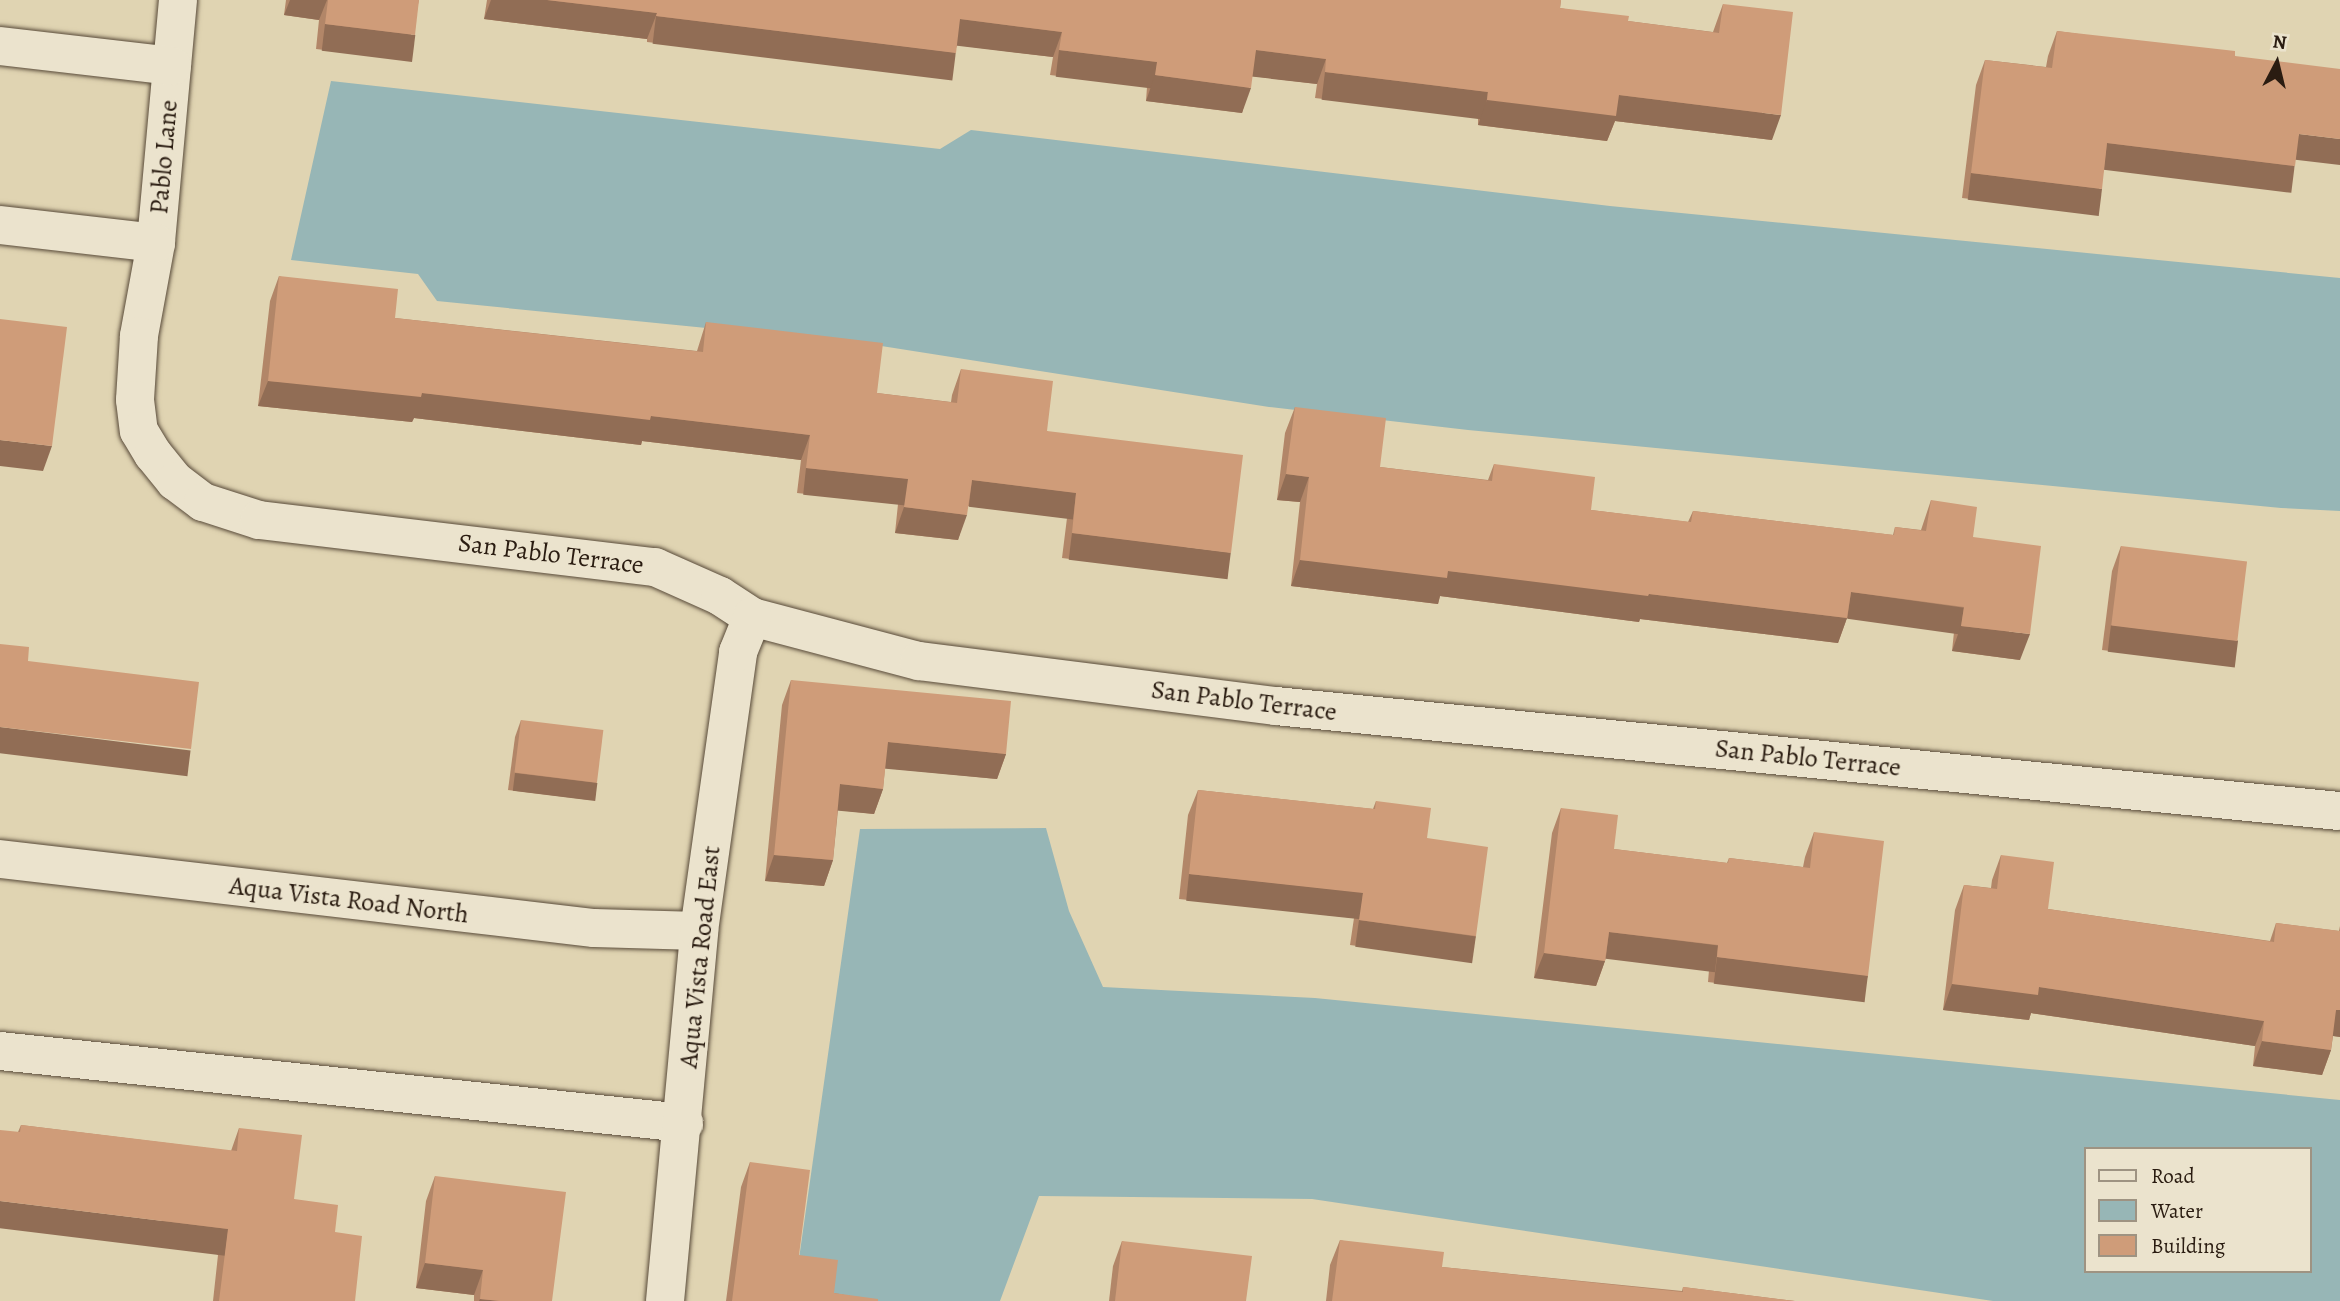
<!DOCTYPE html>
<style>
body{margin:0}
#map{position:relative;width:2340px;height:1301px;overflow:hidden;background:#e0d4b2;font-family:Alegreya,serif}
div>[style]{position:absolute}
.water>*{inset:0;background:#97b6b6}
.roads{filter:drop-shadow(0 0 2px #584a39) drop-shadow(0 0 2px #584a39)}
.minor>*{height:38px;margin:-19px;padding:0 19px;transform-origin:19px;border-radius:19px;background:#ebe3cd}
.wall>*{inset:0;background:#b28668}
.shaded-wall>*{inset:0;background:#916d55;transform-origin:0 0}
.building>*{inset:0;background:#cf9c79;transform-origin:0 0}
span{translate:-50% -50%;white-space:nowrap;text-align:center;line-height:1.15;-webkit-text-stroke:5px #ebe3cd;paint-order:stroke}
.street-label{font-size:26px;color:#2a1c11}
.legend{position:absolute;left:2084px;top:1147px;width:228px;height:126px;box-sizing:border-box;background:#ebe3cd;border:2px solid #9e9382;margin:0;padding:9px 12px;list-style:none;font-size:21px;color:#2a1c11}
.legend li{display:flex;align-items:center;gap:14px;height:35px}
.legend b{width:35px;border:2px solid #9e9382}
.north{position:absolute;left:2242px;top:28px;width:70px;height:70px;-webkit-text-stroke:5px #ebe3cd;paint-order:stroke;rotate:7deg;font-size:19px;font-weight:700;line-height:28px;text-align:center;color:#2a1c11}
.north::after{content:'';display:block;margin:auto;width:24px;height:32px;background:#2a1c11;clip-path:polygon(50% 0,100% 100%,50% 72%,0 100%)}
</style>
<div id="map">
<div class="water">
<i style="clip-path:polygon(331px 81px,940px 149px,971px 130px,1610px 206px,2340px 278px,2340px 511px,2281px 508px,1468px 430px,1269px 407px,875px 345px,437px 301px,418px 274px,291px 260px)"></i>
<i style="clip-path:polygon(evenodd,1046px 828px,1069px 911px,1103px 987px,1315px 998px,2340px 1100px,2340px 1301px,1993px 1301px,1312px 1199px,1039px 1196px,1000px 1301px,793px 1301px,860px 829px,1046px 828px,2086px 1149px,2310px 1149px,2310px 1271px,2086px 1271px,2086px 1149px)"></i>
</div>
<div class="roads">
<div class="minor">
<i style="left:178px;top:0;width:244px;rotate:95.2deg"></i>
<i style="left:156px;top:243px;width:95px;rotate:100.4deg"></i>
<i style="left:139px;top:336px;width:64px;rotate:93.6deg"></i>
<i style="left:135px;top:400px;width:31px;rotate:83deg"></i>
<i style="left:139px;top:431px;width:27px;rotate:59deg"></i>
<i style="left:153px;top:454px;width:35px;rotate:51deg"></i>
<i style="left:175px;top:481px;width:35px;rotate:37deg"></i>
<i style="left:203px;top:502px;width:59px;rotate:17.8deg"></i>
<i style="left:259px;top:520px;width:399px;rotate:6.8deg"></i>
<i style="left:655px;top:567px;width:71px;rotate:24deg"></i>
<i style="left:720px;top:596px;width:38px;rotate:33deg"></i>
<i style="left:752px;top:617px;width:173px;rotate:14.8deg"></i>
<i style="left:919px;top:661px;width:360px;rotate:7.2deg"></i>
<i style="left:1276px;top:706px;width:1069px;rotate:5.64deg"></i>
<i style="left:0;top:46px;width:173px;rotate:6.6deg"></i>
<i style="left:0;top:225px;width:157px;rotate:6.6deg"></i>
<i style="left:0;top:859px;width:598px;rotate:6.63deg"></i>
<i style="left:594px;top:928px;width:105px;rotate:1.6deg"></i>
<i style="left:0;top:1051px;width:688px;rotate:6.01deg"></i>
<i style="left:665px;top:1301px;width:372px;rotate:-84.7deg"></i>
<i style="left:699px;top:931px;width:282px;rotate:-82deg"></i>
<i style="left:738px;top:652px;width:38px;rotate:-68deg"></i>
</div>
</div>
<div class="wall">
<i style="clip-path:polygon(286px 0,419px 0,405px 60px,316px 49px,319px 20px,284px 15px)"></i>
<i style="clip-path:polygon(484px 0,1561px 0,1560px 8px,1628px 21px,1713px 32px,1723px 4px,1772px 140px,1615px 121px,1607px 141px,1478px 125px,1478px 118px,1315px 98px,1317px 84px,1252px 76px,1242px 113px,1146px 101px,1147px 87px,1050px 75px,1053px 57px,957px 45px,947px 78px,647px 42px,647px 39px,484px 19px,487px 0)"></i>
<i style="clip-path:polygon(2057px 31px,2235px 56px,2295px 160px,2286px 191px,2104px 169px,2093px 214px,1962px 198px,1976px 85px,1985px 60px,2046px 67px,2048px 56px)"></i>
<i style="clip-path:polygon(279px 276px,395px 318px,697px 351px,706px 322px,877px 393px,951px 402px,952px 395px,961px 369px,1047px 431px,1221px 578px,1062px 558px,1067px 518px,968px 506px,958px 540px,895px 533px,898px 504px,797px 493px,801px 460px,642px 441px,641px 445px,414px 418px,412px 422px,258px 406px,270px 301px)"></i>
<i style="clip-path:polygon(1295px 407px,1380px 467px,1488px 480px,1494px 464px,1591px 510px,1688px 522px,1693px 511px,1893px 535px,1895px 527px,1921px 530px,1931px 500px,1973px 537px,2020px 660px,1952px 651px,1954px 632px,1847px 618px,1838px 643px,1640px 619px,1639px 622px,1440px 596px,1438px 604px,1291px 586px,1300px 502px,1277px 500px,1285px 433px)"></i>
<i style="clip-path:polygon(2121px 546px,2229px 666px,2102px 650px,2112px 571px)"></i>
<i style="clip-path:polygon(791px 680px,1006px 754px,997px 779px,885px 768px,883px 789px,874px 814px,838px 810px,833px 860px,824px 886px,765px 881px,782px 705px)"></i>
<i style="clip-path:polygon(521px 720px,597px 783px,590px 800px,508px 790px,515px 737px)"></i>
<i style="clip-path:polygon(1198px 790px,1373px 809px,1376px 801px,1427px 838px,1476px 936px,1466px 961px,1350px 945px,1354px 918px,1179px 899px,1188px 815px)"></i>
<i style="clip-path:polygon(1561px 808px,1614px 849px,1727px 863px,1729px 858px,1803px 867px,1805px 857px,1814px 832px,1868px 976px,1858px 1001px,1708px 982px,1709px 970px,1606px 958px,1596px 986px,1534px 978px,1552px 833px)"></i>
<i style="clip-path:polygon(2001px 855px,2048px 909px,2270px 941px,2276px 923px,2339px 931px,2340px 926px,2340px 1037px,2333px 1036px,2331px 1050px,2322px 1075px,2253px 1066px,2255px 1046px,2031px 1013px,2029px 1020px,1943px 1010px,1955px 910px,1964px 885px,1991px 888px,1992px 880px)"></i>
<i style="clip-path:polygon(21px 1125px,231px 1151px,239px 1128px,294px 1199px,335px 1232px,355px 1301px,213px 1301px,218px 1255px,18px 1132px)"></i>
<i style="clip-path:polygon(750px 1162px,799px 1255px,834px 1293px,878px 1301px,726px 1301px,741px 1187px)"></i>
<i style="clip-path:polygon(435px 1176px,552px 1301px,474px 1301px,474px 1295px,416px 1288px,426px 1201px)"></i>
<i style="clip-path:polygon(1340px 1240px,1442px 1267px,1682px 1291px,1683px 1287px,1795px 1301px,1326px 1301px,1330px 1265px)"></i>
<i style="clip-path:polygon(1122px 1241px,1246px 1301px,1109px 1301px,1113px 1266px)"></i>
</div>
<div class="shaded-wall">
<i style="clip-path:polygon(290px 0,327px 0,319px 20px,284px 15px)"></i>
<i style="clip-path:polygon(491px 0,547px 0,657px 13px,647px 39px,484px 19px)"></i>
<i style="left:656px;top:16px;width:302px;height:28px;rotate:7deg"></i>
<i style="clip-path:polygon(960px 19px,1062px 32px,1053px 57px,951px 45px)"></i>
<i style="left:325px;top:24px;width:91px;height:27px;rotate:7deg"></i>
<i style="left:1059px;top:50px;width:99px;height:27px;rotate:7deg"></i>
<i style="clip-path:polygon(1256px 50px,1326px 59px,1317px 84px,1247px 76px)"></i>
<i style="left:1325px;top:72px;width:164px;height:28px;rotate:7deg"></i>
<i style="clip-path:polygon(1155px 75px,1251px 88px,1242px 113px,1146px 101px)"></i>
<i style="clip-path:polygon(1619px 95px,1781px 115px,1772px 140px,1615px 121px,1607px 141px,1478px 125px,1487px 100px)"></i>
<i style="clip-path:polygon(2299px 134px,2340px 139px,2340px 165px,2289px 159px)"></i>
<i style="left:2107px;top:143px;width:189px;height:27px;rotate:7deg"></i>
<i style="left:1971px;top:173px;width:132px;height:27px;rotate:7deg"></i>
<i style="clip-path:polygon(268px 381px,422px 393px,651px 416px,810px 435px,801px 460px,642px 441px,641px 445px,414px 418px,412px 422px,258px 406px)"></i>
<i style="clip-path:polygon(0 440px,52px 446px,43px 471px,0 466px)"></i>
<i style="left:806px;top:468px;width:103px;height:27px;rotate:6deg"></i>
<i style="clip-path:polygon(1286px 474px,1309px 477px,1300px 502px,1277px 500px)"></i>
<i style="left:972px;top:480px;width:105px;height:27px;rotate:7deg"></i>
<i style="clip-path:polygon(904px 507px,967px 515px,958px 540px,895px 533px)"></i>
<i style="left:1072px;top:533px;width:160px;height:27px;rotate:7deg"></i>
<i style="clip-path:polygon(1300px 560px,1448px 571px,1649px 594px,1847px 618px,1838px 643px,1640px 619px,1639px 622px,1440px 596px,1438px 604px,1291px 586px)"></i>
<i style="left:1851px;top:592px;width:114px;height:27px;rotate:8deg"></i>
<i style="left:2111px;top:625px;width:128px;height:27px;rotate:7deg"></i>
<i style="clip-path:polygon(1961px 626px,2030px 634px,2020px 660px,1952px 651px)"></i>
<i style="left:0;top:727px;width:192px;height:26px;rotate:7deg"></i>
<i style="clip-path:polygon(888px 742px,1006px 754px,997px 779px,878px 768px)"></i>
<i style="left:515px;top:773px;width:83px;height:18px;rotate:7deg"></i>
<i style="clip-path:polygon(840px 784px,883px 789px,874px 814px,831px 810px)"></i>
<i style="clip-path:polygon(774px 855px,833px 860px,824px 886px,765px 881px)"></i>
<i style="left:1189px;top:874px;width:175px;height:27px;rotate:6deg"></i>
<i style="left:1359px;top:920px;width:118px;height:27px;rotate:8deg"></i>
<i style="left:1609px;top:932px;width:110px;height:27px;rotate:7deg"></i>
<i style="clip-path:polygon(1544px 953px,1605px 961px,1596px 986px,1534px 978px)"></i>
<i style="left:1717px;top:957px;width:152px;height:27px;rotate:7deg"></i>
<i style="clip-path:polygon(1952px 984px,2039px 987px,2264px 1021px,2255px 1046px,2031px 1013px,2029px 1020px,1943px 1010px)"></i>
<i style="clip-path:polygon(2336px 1010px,2340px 1010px,2340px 1037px,2327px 1035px)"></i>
<i style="clip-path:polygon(2262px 1041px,2331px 1050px,2322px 1075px,2253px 1066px)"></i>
<i style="left:0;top:1201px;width:230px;height:27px;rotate:7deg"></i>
<i style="clip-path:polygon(425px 1263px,483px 1270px,474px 1295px,416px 1288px)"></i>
<i style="clip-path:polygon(480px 1299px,500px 1301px,479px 1301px)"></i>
</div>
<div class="building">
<i style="clip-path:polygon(328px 0,419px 0,415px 35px,325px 24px)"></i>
<i style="clip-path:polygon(547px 0,1561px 0,1560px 8px,1629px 16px,1628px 21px,1719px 33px,1723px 4px,1793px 12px,1781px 115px,1619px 95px,1616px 116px,1487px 100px,1488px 92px,1325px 72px,1326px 59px,1256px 50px,1251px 88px,1155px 75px,1157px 62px,1059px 50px,1062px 32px,960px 19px,956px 53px,656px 16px,657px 13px)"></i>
<i style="clip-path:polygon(2057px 31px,2235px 51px,2235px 56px,2340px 69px,2340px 139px,2299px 134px,2295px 166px,2107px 143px,2102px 189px,1971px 173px,1985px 60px,2052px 68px)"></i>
<i style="clip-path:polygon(279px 276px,398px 289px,395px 318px,703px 352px,706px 322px,883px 343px,877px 393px,957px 403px,961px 369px,1053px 381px,1047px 431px,1243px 455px,1231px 553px,1072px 533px,1076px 493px,972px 480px,967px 515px,904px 507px,908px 479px,806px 468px,810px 435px,651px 416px,650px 420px,422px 393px,421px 397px,268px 381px)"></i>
<i style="clip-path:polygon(0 319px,67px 327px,52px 446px,0 440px)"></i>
<i style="clip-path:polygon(1295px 407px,1386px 418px,1380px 467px,1492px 481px,1494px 464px,1595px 477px,1591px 510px,1691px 522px,1693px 511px,1894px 535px,1895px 527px,1926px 531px,1931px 500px,1977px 507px,1973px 537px,2041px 546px,2030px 634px,1961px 626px,1964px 607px,1851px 592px,1847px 618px,1649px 594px,1648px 596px,1448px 571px,1447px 578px,1300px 560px,1309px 477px,1286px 474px)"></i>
<i style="left:2121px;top:546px;width:127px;height:80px;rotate:7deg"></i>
<i style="clip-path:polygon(0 644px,29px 647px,28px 661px,199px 682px,191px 749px,0 727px)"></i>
<i style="clip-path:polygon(791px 680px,1011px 701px,1006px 754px,888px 742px,883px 789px,840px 784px,833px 860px,774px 855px)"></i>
<i style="left:521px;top:720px;width:83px;height:53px;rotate:7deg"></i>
<i style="clip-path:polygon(1198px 790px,1375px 809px,1376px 801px,1431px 808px,1427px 838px,1488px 847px,1476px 936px,1359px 920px,1363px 893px,1189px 874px)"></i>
<i style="clip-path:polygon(1561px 808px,1618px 815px,1614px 849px,1728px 863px,1729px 858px,1810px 868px,1814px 832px,1884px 841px,1868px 976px,1717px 957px,1718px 945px,1609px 932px,1605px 961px,1544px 953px)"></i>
<i style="clip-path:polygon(2001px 855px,2054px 862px,2048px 909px,2274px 942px,2276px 923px,2340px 931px,2340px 1010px,2336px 1010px,2331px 1050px,2262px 1041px,2264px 1021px,2039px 987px,2038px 995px,1952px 984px,1964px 885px,1997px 889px)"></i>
<i style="clip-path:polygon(21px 1125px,237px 1151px,239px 1128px,302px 1135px,294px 1199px,338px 1205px,335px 1232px,362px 1236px,355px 1301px,219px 1301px,228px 1229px,0 1201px,0 1130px,20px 1132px)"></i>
<i style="clip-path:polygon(750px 1162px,810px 1170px,799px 1255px,838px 1260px,834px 1293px,878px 1299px,878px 1301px,732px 1301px)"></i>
<i style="clip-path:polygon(435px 1176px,566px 1192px,552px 1301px,500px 1301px,480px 1299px,483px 1270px,425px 1263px)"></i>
<i style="clip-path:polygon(1340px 1240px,1444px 1252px,1442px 1267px,1683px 1292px,1683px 1287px,1795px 1301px,1332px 1301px)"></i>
<i style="clip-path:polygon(1122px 1241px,1252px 1256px,1246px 1301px,1115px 1301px)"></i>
</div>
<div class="street-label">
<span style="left:164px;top:157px;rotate:-85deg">Pablo Lane</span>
<span style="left:551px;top:554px;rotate:7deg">San Pablo Terrace</span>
<span style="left:1244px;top:701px;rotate:7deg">San Pablo Terrace</span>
<span style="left:1808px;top:758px;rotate:6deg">San Pablo Terrace</span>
<span style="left:349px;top:900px;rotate:7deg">Aqua Vista Road North</span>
<span style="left:700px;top:957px;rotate:-84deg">Aqua Vista Road East</span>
</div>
<ul class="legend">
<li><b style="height:9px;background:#ebe3cd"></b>Road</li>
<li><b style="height:19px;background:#97b6b6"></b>Water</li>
<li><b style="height:19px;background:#cf9c79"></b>Building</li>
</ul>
<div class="north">N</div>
</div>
